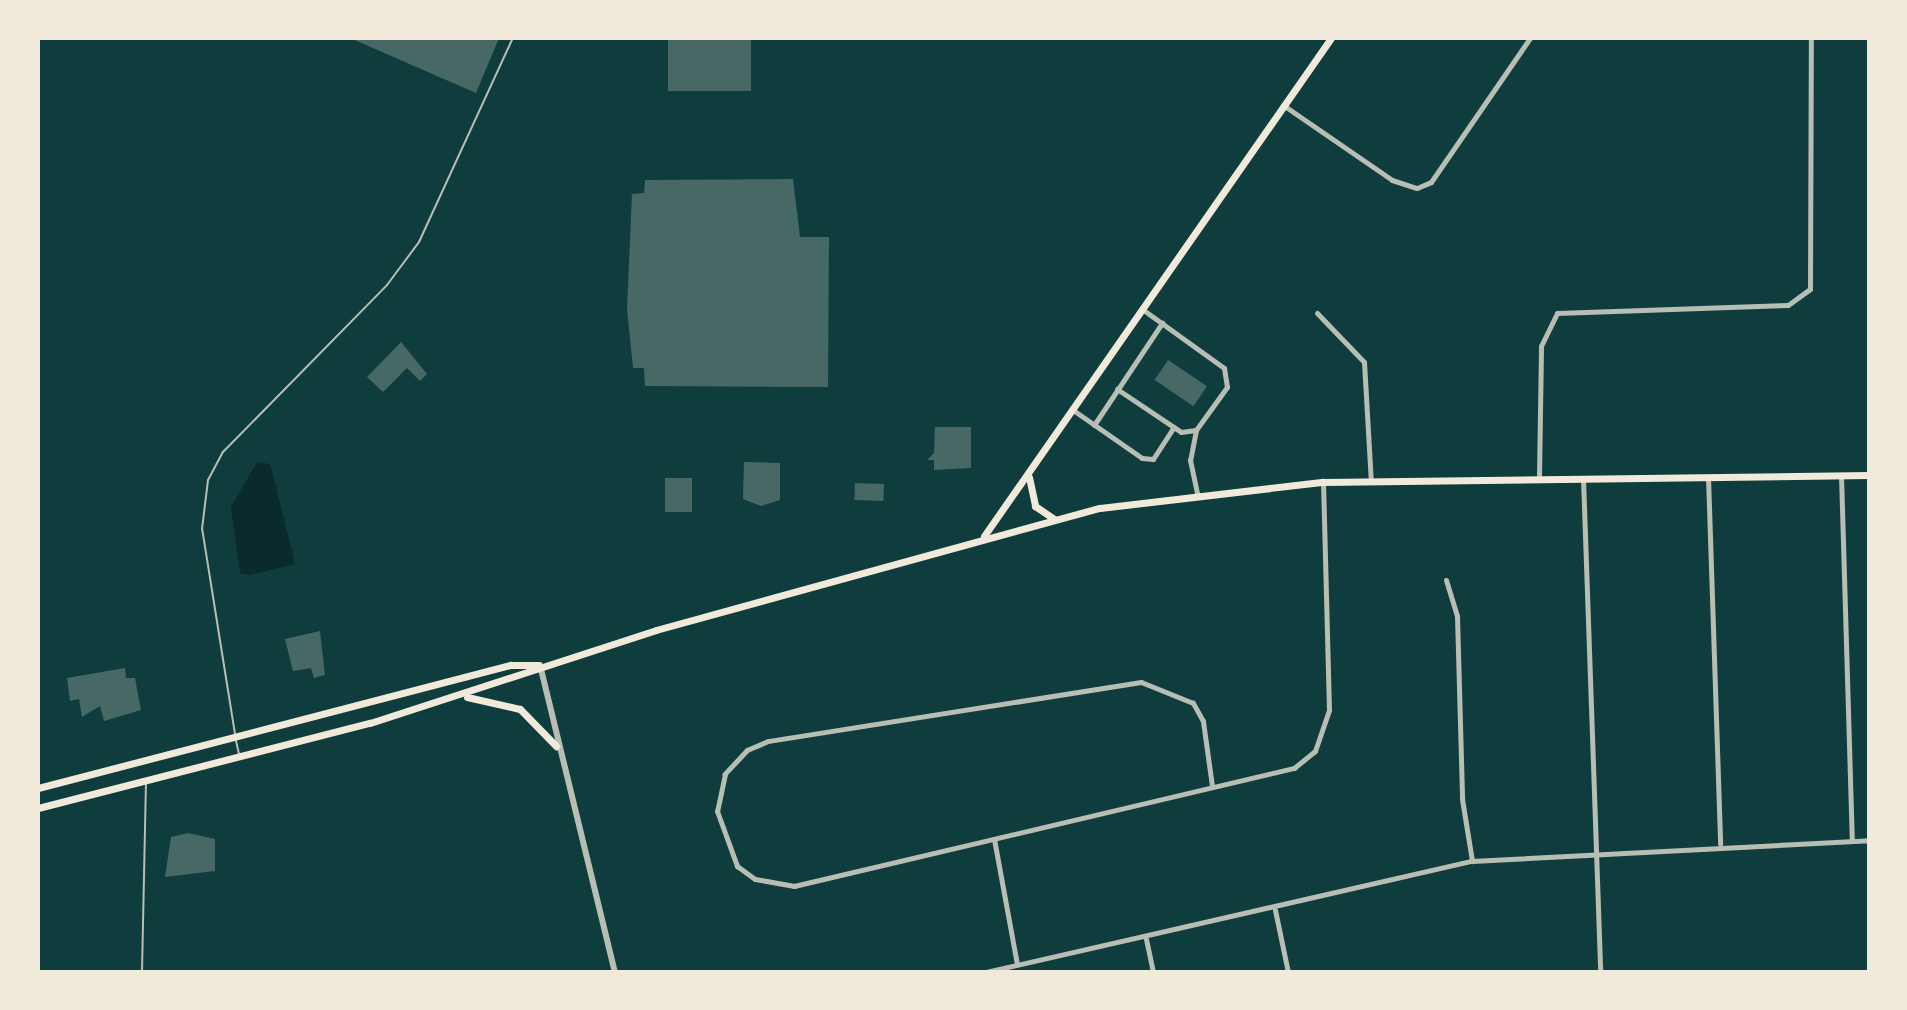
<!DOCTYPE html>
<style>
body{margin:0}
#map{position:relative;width:1907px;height:1010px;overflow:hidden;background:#0f3d3e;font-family:Quicksand,sans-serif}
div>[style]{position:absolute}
.water>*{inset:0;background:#0a2a2b}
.building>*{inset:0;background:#486865;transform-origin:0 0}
.service>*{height:2px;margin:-1px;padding:0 1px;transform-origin:1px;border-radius:1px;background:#b8beb3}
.minor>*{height:5px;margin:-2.5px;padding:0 2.5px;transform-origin:2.5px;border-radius:2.5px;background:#b8beb3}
.tertiary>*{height:6px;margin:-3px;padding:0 3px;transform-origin:3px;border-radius:3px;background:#b8beb3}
.secondary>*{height:7px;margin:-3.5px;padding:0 3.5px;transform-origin:3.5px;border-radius:3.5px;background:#f1e9da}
span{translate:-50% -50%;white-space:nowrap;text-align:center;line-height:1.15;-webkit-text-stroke:8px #f1e9da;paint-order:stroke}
.frame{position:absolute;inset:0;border:40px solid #f1e9da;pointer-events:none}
</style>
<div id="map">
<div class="water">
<i style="clip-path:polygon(257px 462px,270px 464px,295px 564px,250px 575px,240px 573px,231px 507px)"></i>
</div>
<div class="building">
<i style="clip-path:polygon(350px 38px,499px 38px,476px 93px)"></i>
<i style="left:668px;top:38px;width:83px;height:53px"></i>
<i style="clip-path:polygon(793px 179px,800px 237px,829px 237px,828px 387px,645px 386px,644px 368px,633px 368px,627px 309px,632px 194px,644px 193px,645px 180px)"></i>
<i style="clip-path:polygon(401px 342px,427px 374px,420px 381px,407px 368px,383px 392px,367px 377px)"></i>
<i style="left:1168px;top:360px;width:47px;height:24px;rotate:34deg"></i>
<i style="clip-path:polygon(935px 427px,971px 427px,971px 468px,934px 470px,934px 460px,927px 460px,934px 453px)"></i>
<i style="clip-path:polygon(744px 462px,780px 463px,780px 500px,761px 506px,743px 499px)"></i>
<i style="left:665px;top:478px;width:27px;height:34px"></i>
<i style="left:855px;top:483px;width:29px;height:17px;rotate:2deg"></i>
<i style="clip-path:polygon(320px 631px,325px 675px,314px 678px,311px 668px,293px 671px,285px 639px)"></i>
<i style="clip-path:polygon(125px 668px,126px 678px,135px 678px,141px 710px,104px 721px,100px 706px,82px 717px,79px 699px,70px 701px,67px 678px)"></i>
<i style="clip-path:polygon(188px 833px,215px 839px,215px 871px,165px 877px,171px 837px)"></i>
</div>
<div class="service">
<i style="left:235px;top:734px;width:208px;rotate:-99.1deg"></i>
<i style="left:202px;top:529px;width:49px;rotate:-83deg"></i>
<i style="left:208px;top:480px;width:32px;rotate:-62deg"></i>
<i style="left:223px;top:452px;width:234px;rotate:-45.5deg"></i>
<i style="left:387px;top:285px;width:54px;rotate:-53.3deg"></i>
<i style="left:419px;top:242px;width:225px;rotate:-65.3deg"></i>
<i style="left:236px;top:741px;width:13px;rotate:77deg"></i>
<i style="left:142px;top:972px;width:189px;rotate:-88.8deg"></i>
</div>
<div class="minor">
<i style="left:1283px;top:105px;width:132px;rotate:34.5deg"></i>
<i style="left:1392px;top:180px;width:26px;rotate:18deg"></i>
<i style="left:1417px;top:188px;width:15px;rotate:-23deg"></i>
<i style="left:1431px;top:182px;width:175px;rotate:-55.5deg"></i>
<i style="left:1142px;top:309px;width:101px;rotate:35.7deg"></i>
<i style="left:1224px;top:368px;width:19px;rotate:81deg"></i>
<i style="left:1227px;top:387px;width:53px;rotate:125.8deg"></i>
<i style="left:1196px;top:430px;width:31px;rotate:101deg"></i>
<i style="left:1190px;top:460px;width:34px;rotate:78deg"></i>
<i style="left:1317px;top:313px;width:68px;rotate:46.2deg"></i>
<i style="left:1364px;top:362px;width:120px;rotate:86.7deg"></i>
<i style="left:1117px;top:389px;width:77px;rotate:33.9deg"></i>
<i style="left:1181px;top:432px;width:15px;rotate:-8deg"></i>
<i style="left:1073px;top:410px;width:84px;rotate:34.8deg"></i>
<i style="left:1142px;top:458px;width:11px;rotate:5deg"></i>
<i style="left:1153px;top:459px;width:38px;rotate:-57deg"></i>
<i style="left:1094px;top:425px;width:123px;rotate:-56.3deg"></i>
<i style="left:1841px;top:475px;width:366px;rotate:88.3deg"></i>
<i style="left:1539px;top:476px;width:130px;rotate:-89.1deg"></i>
<i style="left:1541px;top:346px;width:37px;rotate:-64deg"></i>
<i style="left:1557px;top:313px;width:231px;rotate:-2deg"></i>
<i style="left:1788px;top:305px;width:27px;rotate:-36deg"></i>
<i style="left:1810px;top:289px;width:251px;rotate:-89.8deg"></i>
<i style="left:1708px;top:477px;width:367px;rotate:88.1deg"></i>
<i style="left:1583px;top:478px;width:494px;rotate:88deg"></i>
<i style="left:1446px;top:580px;width:38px;rotate:73deg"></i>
<i style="left:1457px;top:616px;width:183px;rotate:88.4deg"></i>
<i style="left:1462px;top:799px;width:63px;rotate:80.8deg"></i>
<i style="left:1212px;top:786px;width:66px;rotate:-97.9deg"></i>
<i style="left:1203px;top:721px;width:21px;rotate:-119deg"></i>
<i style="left:1193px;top:703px;width:56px;rotate:-158deg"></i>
<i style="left:1141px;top:682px;width:378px;rotate:171deg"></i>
<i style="left:768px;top:741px;width:23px;rotate:157deg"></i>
<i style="left:747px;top:750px;width:33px;rotate:133deg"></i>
<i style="left:725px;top:774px;width:38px;rotate:102deg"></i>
<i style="left:717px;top:811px;width:59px;rotate:70deg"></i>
<i style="left:737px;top:866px;width:22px;rotate:36deg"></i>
<i style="left:755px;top:879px;width:40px;rotate:10deg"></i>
<i style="left:794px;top:886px;width:514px;rotate:-13.28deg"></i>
<i style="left:1294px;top:768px;width:27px;rotate:-39deg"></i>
<i style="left:1315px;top:751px;width:43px;rotate:-71.1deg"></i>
<i style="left:1329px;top:710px;width:228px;rotate:-91.5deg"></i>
<i style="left:994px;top:839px;width:127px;rotate:79.6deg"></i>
<i style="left:1275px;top:910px;width:63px;rotate:78.2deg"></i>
<i style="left:1146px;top:939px;width:34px;rotate:78deg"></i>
<i style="left:986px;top:972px;width:499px;rotate:-12.9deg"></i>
<i style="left:1472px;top:861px;width:398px;rotate:-3deg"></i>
</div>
<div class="tertiary">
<i style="left:540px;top:665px;width:316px;rotate:76.3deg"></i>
</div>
<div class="secondary">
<i style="left:1029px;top:477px;width:30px;rotate:78deg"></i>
<i style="left:1035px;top:506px;width:23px;rotate:34deg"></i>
<i style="left:984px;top:536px;width:607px;rotate:-55.13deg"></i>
<i style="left:467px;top:697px;width:54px;rotate:12.8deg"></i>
<i style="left:520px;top:709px;width:52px;rotate:45.8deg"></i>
<i style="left:38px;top:788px;width:489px;rotate:-14.6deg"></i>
<i style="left:511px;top:665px;width:27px"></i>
<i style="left:38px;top:808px;width:343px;rotate:-14.4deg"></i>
<i style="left:370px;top:723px;width:301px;rotate:-18deg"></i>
<i style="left:656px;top:630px;width:460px;rotate:-15.4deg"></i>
<i style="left:1100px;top:508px;width:225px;rotate:-6.7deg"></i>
<i style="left:1323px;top:482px;width:546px;rotate:-0.73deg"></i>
</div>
<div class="frame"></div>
</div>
